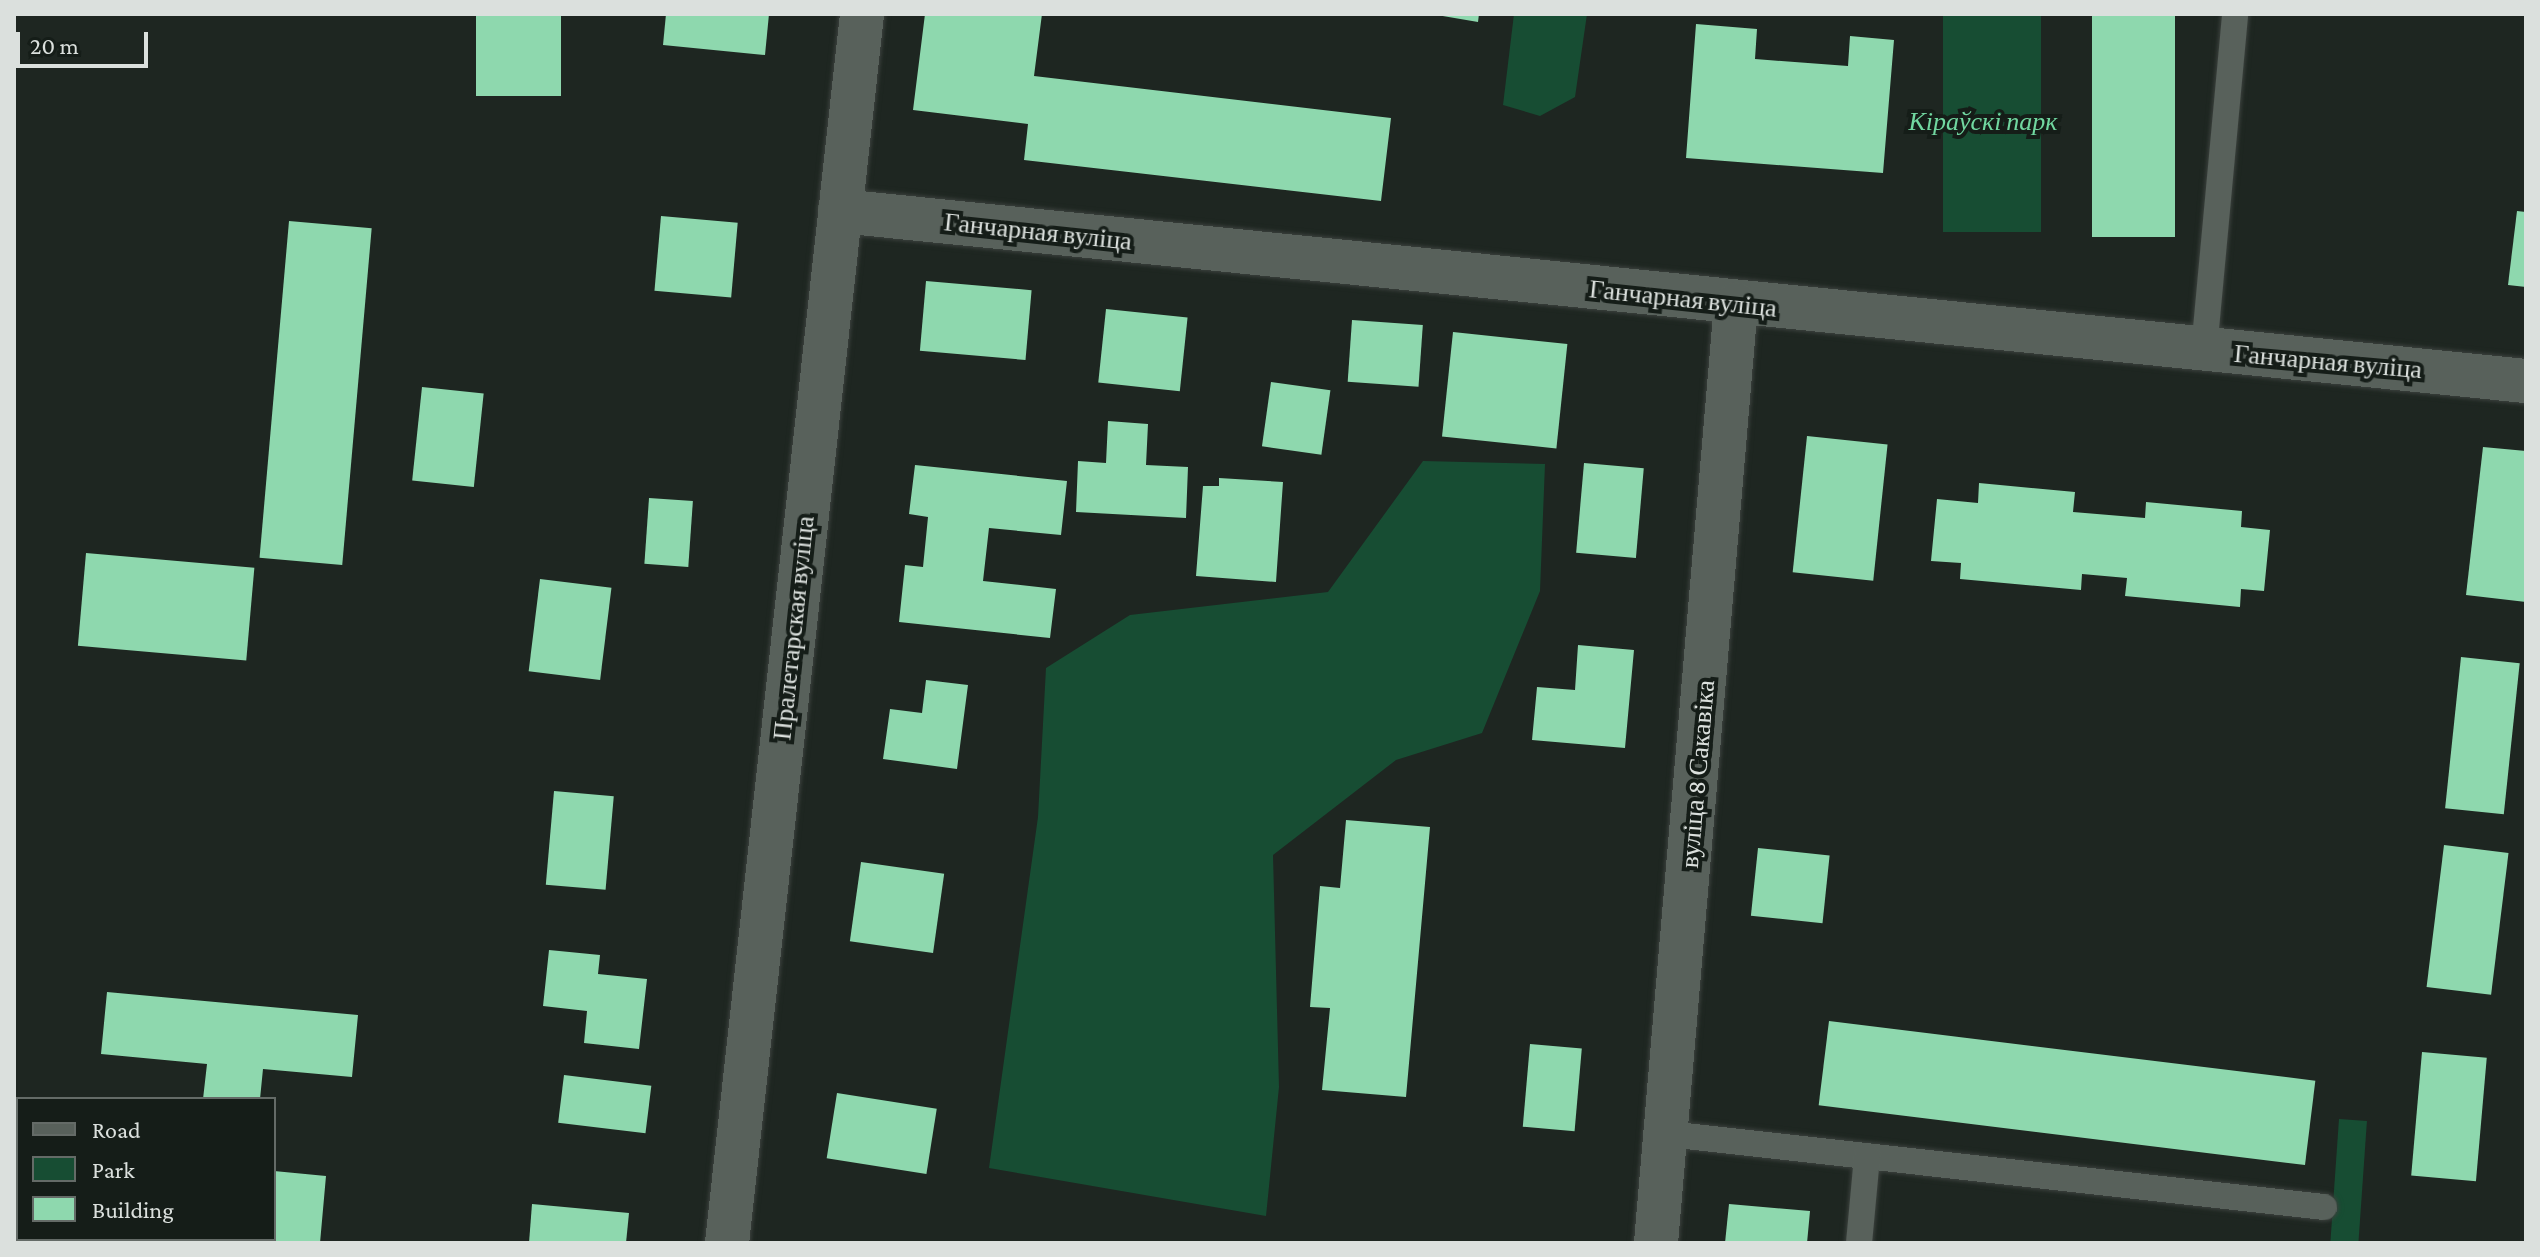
<!DOCTYPE html>
<meta charset="utf-8">
<style>
body{margin:0}
#map{position:relative;width:2540px;height:1257px;overflow:hidden;background:#1e2621;font-family:"Crimson Pro",serif}
div>[style]{position:absolute}
.green>*{inset:0;background:#174d33;transform-origin:0 0}
.building>*{inset:0;background:#8ed8ae;transform-origin:0 0}
.roads{filter:drop-shadow(0 0 2px #3b413d) drop-shadow(0 0 2px #3b413d)}
.lane>*{height:26px;margin:-13px;padding:0 13px;transform-origin:13px;border-radius:13px;background:#58615b}
.street>*{height:44px;margin:-22px;padding:0 22px;transform-origin:22px;border-radius:22px;background:#58615b}
span{translate:-50% -50%;white-space:nowrap;text-align:center;line-height:1.15;-webkit-text-stroke:8px #151d18;paint-order:stroke}
.park-label{font-size:26px;color:#71d7a0;font-style:italic}
.street-label{font-size:26px;color:#dbe0dd}
.frame{position:absolute;inset:0;border:16px solid #dbe0dd;pointer-events:none}
.legend{position:absolute;left:16px;top:1097px;width:260px;height:144px;box-sizing:border-box;background:#151d18;border:2px solid #646b67;margin:0;padding:10px 14px;list-style:none;font-size:24px;color:#dbe0dd}
.legend li{display:flex;align-items:center;gap:16px;height:40px}
.legend b{width:40px;border:2px solid #646b67}
.scale{position:absolute;left:16px;top:32px;width:132px;height:36px;box-sizing:border-box;border:4px solid #dbe0dd;border-top:0;padding-left:10px;font-size:24px;line-height:28px;white-space:nowrap;color:#dbe0dd;-webkit-text-stroke:6px #151d18;paint-order:stroke}
</style>
<div id="map">
<div class="green">
<i style="clip-path:polygon(1514px 14px,1587px 14px,1575px 97px,1540px 116px,1503px 105px)"></i>
<i style="left:1943px;top:14px;width:98px;height:218px"></i>
<i style="clip-path:polygon(1423px 461px,1545px 464px,1540px 591px,1482px 733px,1396px 760px,1273px 855px,1279px 1087px,1266px 1216px,989px 1168px,1038px 817px,1046px 668px,1130px 615px,1328px 592px)"></i>
<i style="left:2339px;top:1119px;width:28px;height:125px;rotate:4deg"></i>
</div>
<div class="building">
<i style="left:476px;top:14px;width:85px;height:82px"></i>
<i style="clip-path:polygon(666px 14px,769px 14px,765px 55px,663px 45px)"></i>
<i style="clip-path:polygon(925px 14px,1042px 14px,1034px 76px,1391px 118px,1381px 201px,1024px 160px,1028px 124px,913px 110px)"></i>
<i style="clip-path:polygon(1431px 14px,1479px 14px,1478px 22px)"></i>
<i style="left:2092px;top:14px;width:83px;height:223px"></i>
<i style="clip-path:polygon(1696px 24px,1757px 29px,1755px 59px,1848px 66px,1850px 36px,1894px 40px,1883px 173px,1686px 158px)"></i>
<i style="clip-path:polygon(2517px 211px,2526px 212px,2526px 287px,2508px 285px)"></i>
<i style="left:661px;top:216px;width:77px;height:75px;rotate:5deg"></i>
<i style="left:289px;top:221px;width:83px;height:338px;rotate:5deg"></i>
<i style="left:926px;top:281px;width:106px;height:70px;rotate:5deg"></i>
<i style="left:1106px;top:309px;width:82px;height:74px;rotate:6deg"></i>
<i style="left:1352px;top:320px;width:71px;height:62px;rotate:4deg"></i>
<i style="left:1453px;top:332px;width:115px;height:105px;rotate:6deg"></i>
<i style="left:1271px;top:382px;width:60px;height:65px;rotate:8deg"></i>
<i style="left:422px;top:387px;width:62px;height:94px;rotate:6deg"></i>
<i style="clip-path:polygon(1108px 421px,1148px 424px,1146px 465px,1188px 467px,1186px 518px,1076px 512px,1078px 461px,1106px 463px)"></i>
<i style="left:1807px;top:436px;width:81px;height:137px;rotate:6deg"></i>
<i style="clip-path:polygon(2483px 447px,2526px 451px,2526px 602px,2466px 595px)"></i>
<i style="left:1584px;top:463px;width:60px;height:90px;rotate:5deg"></i>
<i style="clip-path:polygon(915px 465px,1067px 481px,1061px 535px,989px 528px,983px 581px,1056px 589px,1050px 638px,899px 622px,905px 565px,923px 567px,928px 517px,909px 514px)"></i>
<i style="clip-path:polygon(1219px 478px,1283px 482px,1276px 582px,1196px 576px,1203px 486px,1219px 486px)"></i>
<i style="clip-path:polygon(1979px 483px,2075px 492px,2073px 512px,2145px 518px,2146px 502px,2242px 511px,2241px 527px,2270px 530px,2264px 591px,2241px 589px,2240px 607px,2125px 596px,2127px 578px,2082px 574px,2081px 590px,1960px 579px,1961px 563px,1931px 561px,1937px 499px,1978px 503px)"></i>
<i style="left:649px;top:498px;width:44px;height:66px;rotate:4deg"></i>
<i style="left:86px;top:553px;width:169px;height:93px;rotate:5deg"></i>
<i style="left:540px;top:579px;width:72px;height:93px;rotate:7deg"></i>
<i style="clip-path:polygon(1578px 645px,1634px 650px,1625px 748px,1532px 740px,1537px 687px,1575px 690px)"></i>
<i style="left:2461px;top:657px;width:59px;height:152px;rotate:6deg"></i>
<i style="clip-path:polygon(926px 680px,968px 685px,957px 769px,883px 759px,890px 709px,922px 713px)"></i>
<i style="left:554px;top:791px;width:60px;height:94px;rotate:5deg"></i>
<i style="clip-path:polygon(1346px 820px,1430px 827px,1406px 1097px,1322px 1090px,1330px 1008px,1310px 1007px,1320px 886px,1340px 888px)"></i>
<i style="left:2444px;top:845px;width:65px;height:143px;rotate:7deg"></i>
<i style="left:1758px;top:848px;width:72px;height:68px;rotate:6deg"></i>
<i style="left:861px;top:862px;width:84px;height:80px;rotate:8deg"></i>
<i style="clip-path:polygon(549px 950px,600px 955px,598px 974px,647px 979px,639px 1049px,584px 1043px,587px 1011px,543px 1006px)"></i>
<i style="clip-path:polygon(107px 992px,358px 1015px,352px 1077px,263px 1069px,260px 1099px,203px 1099px,207px 1064px,101px 1054px)"></i>
<i style="left:1829px;top:1021px;width:490px;height:85px;rotate:7deg"></i>
<i style="left:1530px;top:1044px;width:52px;height:83px;rotate:5deg"></i>
<i style="left:2422px;top:1052px;width:65px;height:124px;rotate:5deg"></i>
<i style="left:564px;top:1075px;width:88px;height:48px;rotate:7deg"></i>
<i style="left:837px;top:1093px;width:101px;height:66px;rotate:9deg"></i>
<i style="clip-path:polygon(274px 1171px,326px 1176px,320px 1243px,190px 1243px,274px 1239px)"></i>
<i style="clip-path:polygon(532px 1204px,629px 1213px,626px 1243px,529px 1243px)"></i>
<i style="clip-path:polygon(1729px 1204px,1810px 1211px,1807px 1243px,1725px 1243px)"></i>
</div>
<div class="roads">
<div class="lane">
<i style="left:2204px;top:350px;width:337px;rotate:-84.7deg"></i>
<i style="left:1668px;top:1134px;width:660px;rotate:6.35deg"></i>
<i style="left:1859px;top:1243px;width:87px;rotate:-84.7deg"></i>
</div>
<div class="street">
<i style="left:840px;top:211px;width:1695px;rotate:5.76deg"></i>
<i style="left:727px;top:1243px;width:1236px;rotate:-83.73deg"></i>
<i style="left:1656px;top:1243px;width:942px;rotate:-85.13deg"></i>
</div>
</div>
<div class="park-label">
<span style="left:1983px;top:122px">Кіраўскі парк</span>
</div>
<div class="street-label">
<span style="left:1038px;top:232px;rotate:6deg">Ганчарная вуліца</span>
<span style="left:1683px;top:299px;rotate:6deg">Ганчарная вуліца</span>
<span style="left:2328px;top:362px;rotate:5deg">Ганчарная вуліца</span>
<span style="left:794px;top:628px;rotate:-84deg">Пралетарская вуліца</span>
<span style="left:1698px;top:774px;rotate:-85deg">вуліца 8 Сакавіка</span>
</div>
<div class="frame"></div>
<ul class="legend">
<li><b style="height:10px;background:#58615b"></b>Road</li>
<li><b style="height:22px;background:#174d33"></b>Park</li>
<li><b style="height:22px;background:#8ed8ae"></b>Building</li>
</ul>
<div class="scale">20 m</div>
</div>
